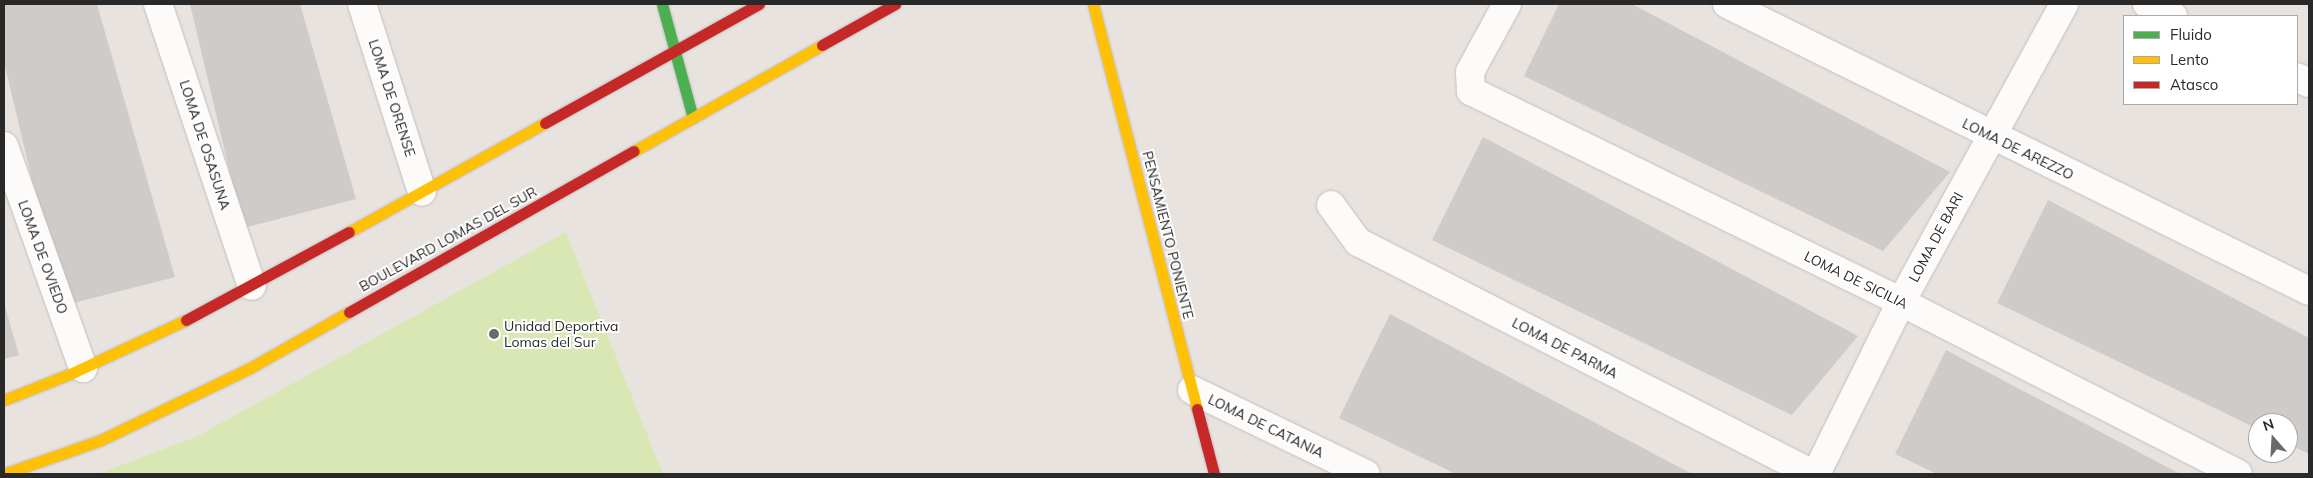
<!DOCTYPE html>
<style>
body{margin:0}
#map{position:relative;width:2313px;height:478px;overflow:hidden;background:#e8e3de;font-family:Mulish,sans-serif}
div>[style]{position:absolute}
.pitch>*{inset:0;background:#d8e7b4}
.building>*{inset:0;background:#cecbc8}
.roads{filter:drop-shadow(0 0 1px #c1bfc0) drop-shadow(0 0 1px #c1bfc0)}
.street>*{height:28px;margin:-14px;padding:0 14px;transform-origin:14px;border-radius:14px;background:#fcfbfa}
.fast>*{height:11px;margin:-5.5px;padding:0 5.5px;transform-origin:5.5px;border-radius:5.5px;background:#4caf50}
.slow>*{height:11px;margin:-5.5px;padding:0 5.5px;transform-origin:5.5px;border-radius:5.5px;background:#ffc107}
.jam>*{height:11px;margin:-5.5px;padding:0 5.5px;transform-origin:5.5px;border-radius:5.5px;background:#c62828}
.dots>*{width:14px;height:14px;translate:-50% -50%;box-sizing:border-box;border:2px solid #fff;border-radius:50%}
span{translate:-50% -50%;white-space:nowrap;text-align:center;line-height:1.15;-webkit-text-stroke:4px #fff;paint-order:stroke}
.street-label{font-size:14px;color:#292929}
.poi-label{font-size:14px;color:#292929}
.left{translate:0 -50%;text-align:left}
.frame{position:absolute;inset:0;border:5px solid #292929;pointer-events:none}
.legend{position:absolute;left:2123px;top:15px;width:175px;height:90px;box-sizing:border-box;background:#fff;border:1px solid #a9a9a9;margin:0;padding:6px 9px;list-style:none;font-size:15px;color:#292929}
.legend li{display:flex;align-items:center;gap:10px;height:25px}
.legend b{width:25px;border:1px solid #a9a9a9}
.north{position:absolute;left:2248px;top:413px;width:50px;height:50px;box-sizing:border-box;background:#fff;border:1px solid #a9a9a9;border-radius:50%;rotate:341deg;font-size:14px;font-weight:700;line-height:20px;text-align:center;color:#292929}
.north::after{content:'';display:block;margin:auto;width:18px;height:22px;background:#6c6a68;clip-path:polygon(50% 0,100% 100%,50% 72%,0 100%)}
</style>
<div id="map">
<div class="pitch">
<i style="clip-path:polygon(566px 232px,663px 474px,98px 474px,198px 436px)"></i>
</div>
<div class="building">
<i style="clip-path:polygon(4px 4px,97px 4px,175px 277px,62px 306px,4px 62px)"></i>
<i style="clip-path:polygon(190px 4px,300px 4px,356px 199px,243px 228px)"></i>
<i style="clip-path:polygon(1559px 4px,1632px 4px,1950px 172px,1883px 251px,1524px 76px)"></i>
<i style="clip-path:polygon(1483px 137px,1858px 336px,1792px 415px,1432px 240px)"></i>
<i style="clip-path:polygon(2048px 200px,2309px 338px,2309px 454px,2288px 444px,2288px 423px,2258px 423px,2258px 429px,1997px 303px)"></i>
<i style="clip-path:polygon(4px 303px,19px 355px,4px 359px)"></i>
<i style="clip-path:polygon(1390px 314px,1692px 474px,1456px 474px,1339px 418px)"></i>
<i style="clip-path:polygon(1946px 350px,2180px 474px,1937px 474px,1895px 454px)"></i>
</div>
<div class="roads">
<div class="street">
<i style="left:158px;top:4px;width:297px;rotate:71.6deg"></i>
<i style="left:362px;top:4px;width:197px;rotate:72.3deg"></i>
<i style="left:1507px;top:4px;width:77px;rotate:118.6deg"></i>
<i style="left:1470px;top:72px;width:19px;rotate:87deg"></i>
<i style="left:1471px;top:91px;width:479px;rotate:26.1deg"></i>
<i style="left:1901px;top:302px;width:378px;rotate:27deg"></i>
<i style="left:1727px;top:4px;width:649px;rotate:26.25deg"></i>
<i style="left:2147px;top:4px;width:29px;rotate:25deg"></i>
<i style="left:2297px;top:77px;width:13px;rotate:27deg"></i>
<i style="left:4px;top:146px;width:236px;rotate:70.4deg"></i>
<i style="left:1331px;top:205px;width:46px;rotate:53.9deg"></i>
<i style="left:1358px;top:242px;width:511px;rotate:27.02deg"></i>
<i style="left:1192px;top:390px;width:193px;rotate:25.8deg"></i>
<i style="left:1816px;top:474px;width:192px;rotate:-63.7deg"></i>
<i style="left:1901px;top:302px;width:340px;rotate:-61.3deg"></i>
</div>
<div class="fast">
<i style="left:662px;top:4px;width:118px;rotate:74.8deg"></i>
</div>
<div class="slow">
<i style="left:1093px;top:4px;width:418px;rotate:75.6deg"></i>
<i style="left:634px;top:151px;width:216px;rotate:-29.4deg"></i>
<i style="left:349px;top:232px;width:224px;rotate:-29.1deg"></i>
<i style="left:4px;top:400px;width:71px;rotate:-21.5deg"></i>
<i style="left:70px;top:374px;width:128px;rotate:-25deg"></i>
<i style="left:4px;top:474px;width:103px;rotate:-19.3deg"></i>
<i style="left:101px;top:440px;width:165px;rotate:-25.8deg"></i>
<i style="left:250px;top:368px;width:114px;rotate:-29.5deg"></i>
</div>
<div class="jam">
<i style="left:822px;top:45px;width:84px;rotate:-29.3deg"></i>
<i style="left:545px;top:123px;width:245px;rotate:-29.1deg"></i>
<i style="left:349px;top:312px;width:327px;rotate:-29.5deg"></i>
<i style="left:186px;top:320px;width:185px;rotate:-28.4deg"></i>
<i style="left:1197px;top:409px;width:67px;rotate:75.3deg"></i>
</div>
</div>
<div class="dots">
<i style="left:494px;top:334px;background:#6c6a68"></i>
</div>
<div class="street-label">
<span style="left:392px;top:98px;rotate:72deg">LOMA DE ORENSE</span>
<span style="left:205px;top:145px;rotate:72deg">LOMA DE OSASUNA</span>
<span style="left:2018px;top:149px;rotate:26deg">LOMA DE AREZZO</span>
<span style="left:1168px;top:235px;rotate:76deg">PENSAMIENTO PONIENTE</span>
<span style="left:1936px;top:237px;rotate:-62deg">LOMA DE BARI</span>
<span style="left:448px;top:239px;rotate:-29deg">BOULEVARD LOMAS DEL SUR</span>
<span style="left:43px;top:257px;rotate:70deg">LOMA DE OVIEDO</span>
<span style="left:1856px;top:280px;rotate:26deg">LOMA DE SICILIA</span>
<span style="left:1565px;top:348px;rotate:27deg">LOMA DE PARMA</span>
<span style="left:1266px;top:426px;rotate:26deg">LOMA DE CATANIA</span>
</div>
<div class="poi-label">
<span class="left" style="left:504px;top:334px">Unidad Deportiva<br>Lomas del Sur</span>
</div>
<div class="frame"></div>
<ul class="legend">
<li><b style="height:6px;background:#4caf50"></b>Fluido</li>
<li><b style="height:6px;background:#ffc107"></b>Lento</li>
<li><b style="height:6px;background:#c62828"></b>Atasco</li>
</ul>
<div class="north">N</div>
</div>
